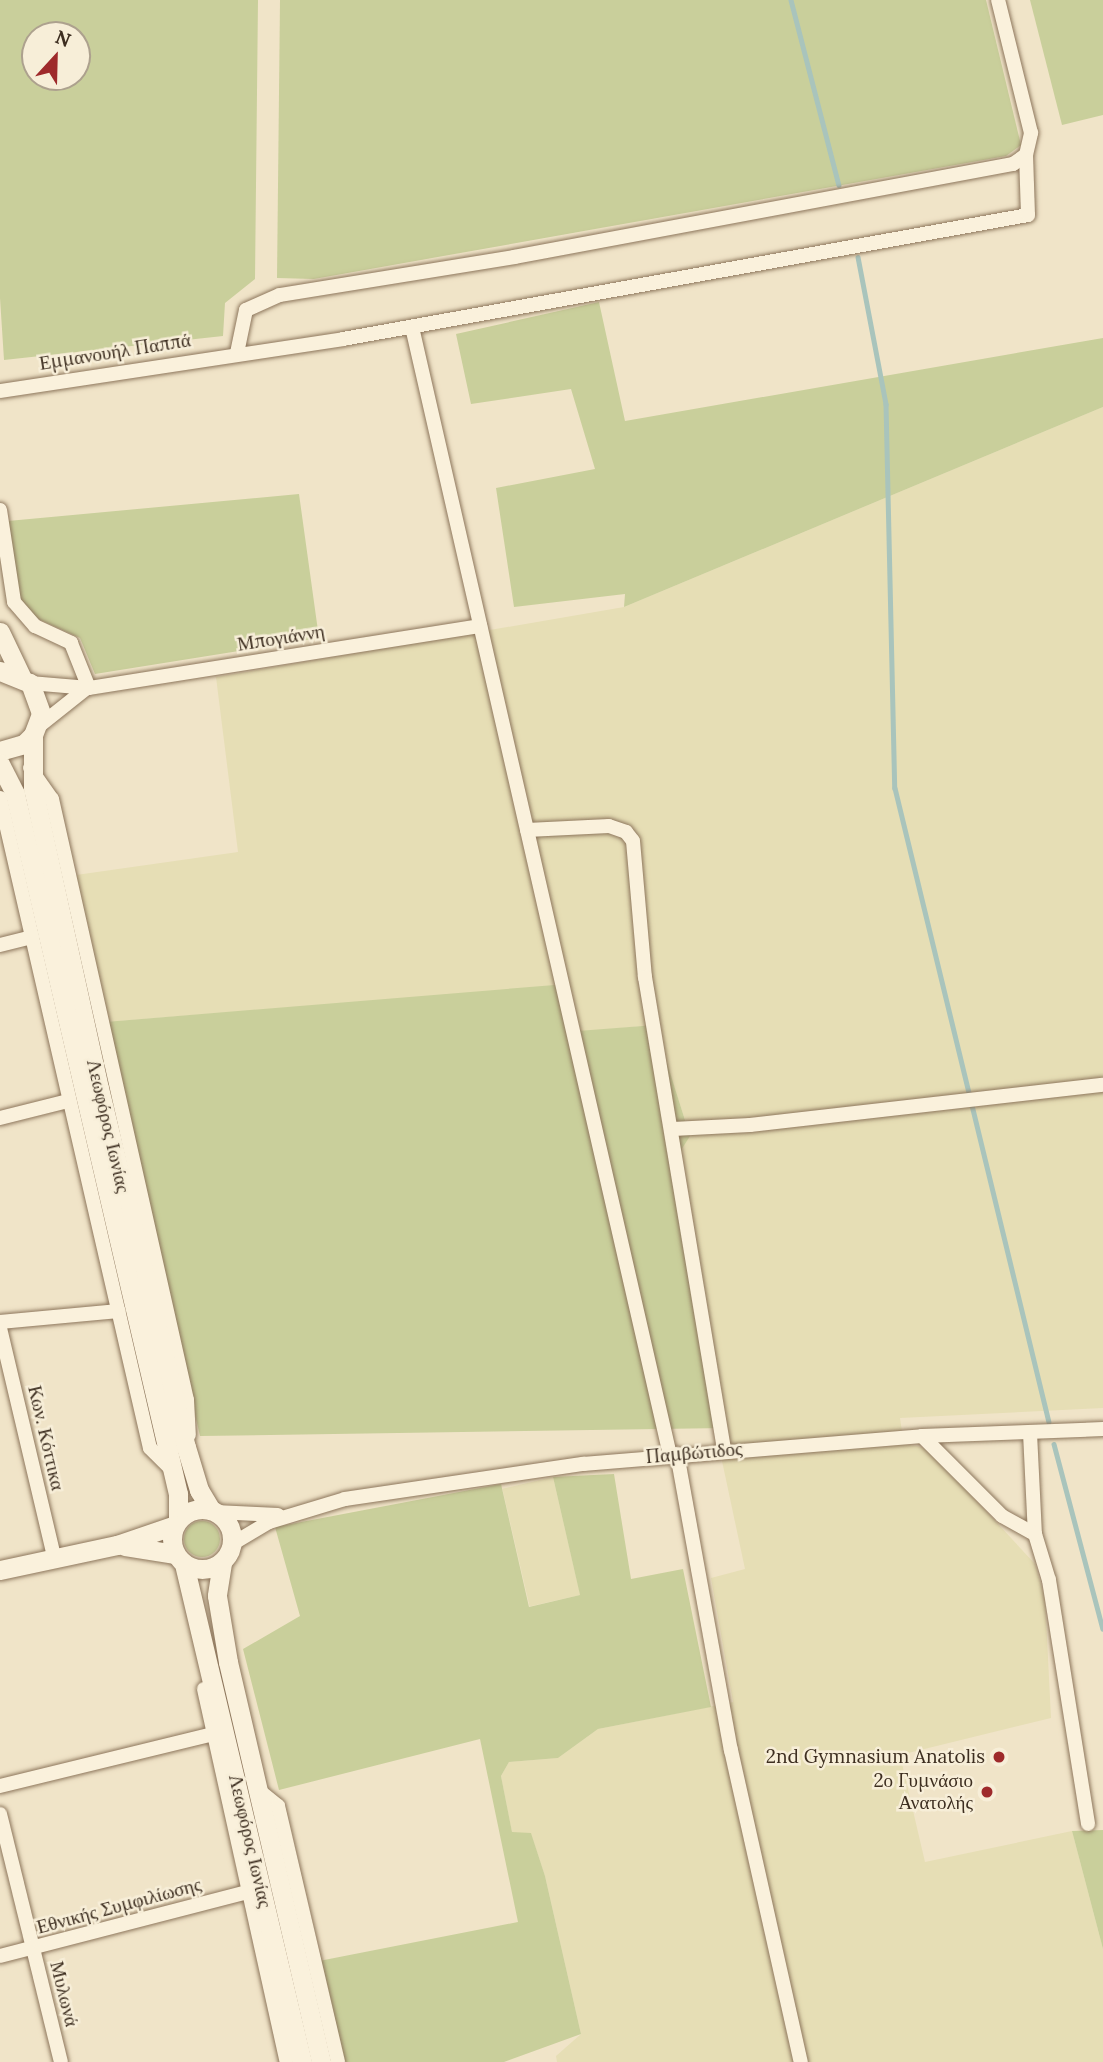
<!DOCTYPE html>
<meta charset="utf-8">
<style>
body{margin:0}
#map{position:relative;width:1103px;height:2062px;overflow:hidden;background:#f0e4c8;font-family:Lora,serif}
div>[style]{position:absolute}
.farmland>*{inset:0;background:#e6deb5;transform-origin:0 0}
.green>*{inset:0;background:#c9cf9b}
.round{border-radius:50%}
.stream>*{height:4.5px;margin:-2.25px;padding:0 2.25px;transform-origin:2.25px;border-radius:2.25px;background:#a9c4bc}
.roads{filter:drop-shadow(0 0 2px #8d765c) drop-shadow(0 0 2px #8d765c)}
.street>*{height:14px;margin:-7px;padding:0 7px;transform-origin:7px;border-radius:7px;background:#faf1dc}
.secondary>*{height:19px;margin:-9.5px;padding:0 9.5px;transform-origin:9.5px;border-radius:9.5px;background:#faf1dc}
.secondary>.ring{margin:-9.5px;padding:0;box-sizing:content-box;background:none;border:19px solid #faf1dc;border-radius:50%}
.dots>*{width:19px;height:19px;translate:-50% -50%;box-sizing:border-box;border:4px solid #f7eed8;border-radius:50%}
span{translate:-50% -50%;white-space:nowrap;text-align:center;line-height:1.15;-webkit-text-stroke:5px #f7eed8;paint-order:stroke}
.street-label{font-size:19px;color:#3d2e20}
.poi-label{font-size:19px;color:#3d2e20}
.right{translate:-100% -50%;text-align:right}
.north{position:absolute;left:21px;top:21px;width:70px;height:70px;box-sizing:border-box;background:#f7eed8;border:2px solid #ada18e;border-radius:50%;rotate:22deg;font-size:19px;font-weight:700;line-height:28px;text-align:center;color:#3d2e20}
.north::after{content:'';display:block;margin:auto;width:24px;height:32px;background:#9e2a2b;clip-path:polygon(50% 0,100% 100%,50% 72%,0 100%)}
</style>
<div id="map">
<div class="farmland">
<i style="clip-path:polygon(1103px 407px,1103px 1408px,900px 1418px,904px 1444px,922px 1447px,937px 1458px,1035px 1564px,1045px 1598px,1051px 1718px,900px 1755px,925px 1862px,1072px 1831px,1103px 1949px,1103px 2062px,557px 2062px,556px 2056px,581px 2034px,545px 1876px,531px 1834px,512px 1833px,501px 1776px,509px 1762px,558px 1758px,598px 1729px,733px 1702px,711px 1578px,745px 1569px,715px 1428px,680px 1152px,690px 1135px,654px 1025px,577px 1032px,386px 1000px,105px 1022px,76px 875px,238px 852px,216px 677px,624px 607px)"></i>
<i style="left:553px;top:1477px;width:121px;height:52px;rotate:77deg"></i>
</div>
<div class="green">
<i style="clip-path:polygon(evenodd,0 0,258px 0,255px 279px,225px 303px,223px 336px,4px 360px,0 298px,0 0,35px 35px,77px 35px,77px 77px,35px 77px,35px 35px)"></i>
<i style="clip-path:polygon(280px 0,986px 0,1021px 145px,1006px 156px,314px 279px,277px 278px)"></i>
<i style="clip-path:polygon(1030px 0,1103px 0,1103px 115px,1062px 125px)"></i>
<i style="clip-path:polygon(599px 302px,625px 421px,1103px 338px,1103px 407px,624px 607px,625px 594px,514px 607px,496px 488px,595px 469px,571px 389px,471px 404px,456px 334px)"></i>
<i style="clip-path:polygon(299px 494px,319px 638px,95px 674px,80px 638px,34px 617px,20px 598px,8px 521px)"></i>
<i style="clip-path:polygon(567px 984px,578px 1031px,655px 1025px,690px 1136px,680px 1152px,725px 1428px,200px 1436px,105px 1022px)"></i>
<i style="clip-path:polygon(614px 1474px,631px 1579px,683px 1569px,711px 1707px,598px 1729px,558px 1758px,509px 1762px,501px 1776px,512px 1832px,531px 1833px,545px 1876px,581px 2034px,504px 2062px,342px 2062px,319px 1961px,518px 1922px,480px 1739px,279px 1790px,243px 1649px,300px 1616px,275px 1527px,501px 1484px,529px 1607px,580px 1595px,553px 1477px)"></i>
<i class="round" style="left:184px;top:1521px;width:36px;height:36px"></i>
<i style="clip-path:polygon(1103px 1830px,1103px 1949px,1072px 1831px)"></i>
</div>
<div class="stream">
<i style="left:791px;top:0;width:191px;rotate:75.5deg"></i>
<i style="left:858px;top:257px;width:150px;rotate:79.2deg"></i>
<i style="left:886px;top:404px;width:384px;rotate:88.7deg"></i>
<i style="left:895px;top:788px;width:652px;rotate:76.35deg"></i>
<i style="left:1054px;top:1444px;width:191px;rotate:75.2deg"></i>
</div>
<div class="roads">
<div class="street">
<i style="left:412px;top:327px;width:1157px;rotate:77.12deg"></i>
<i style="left:237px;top:353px;width:44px;rotate:-78.2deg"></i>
<i style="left:246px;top:310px;width:37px;rotate:-24deg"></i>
<i style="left:280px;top:295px;width:237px;rotate:-9.2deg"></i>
<i style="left:514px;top:257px;width:508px;rotate:-10.56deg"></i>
<i style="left:1013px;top:164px;width:16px;rotate:-35deg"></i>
<i style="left:1026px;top:155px;width:23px;rotate:-77deg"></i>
<i style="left:1031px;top:133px;width:137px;rotate:-103.9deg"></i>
<i style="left:0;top:391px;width:347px;rotate:-8.6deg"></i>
<i style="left:343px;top:339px;width:696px;rotate:-10.26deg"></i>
<i style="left:1028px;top:215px;width:60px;rotate:-91.9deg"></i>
<i style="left:0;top:510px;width:93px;rotate:81.3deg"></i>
<i style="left:14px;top:602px;width:32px;rotate:49deg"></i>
<i style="left:35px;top:626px;width:40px;rotate:25deg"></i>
<i style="left:71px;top:643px;width:48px;rotate:68.2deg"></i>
<i style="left:30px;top:683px;width:59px;rotate:4.8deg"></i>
<i style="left:89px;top:688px;width:396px;rotate:-9deg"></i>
<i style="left:39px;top:726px;width:61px;rotate:-38.4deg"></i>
<i style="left:30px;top:768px;width:38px;rotate:55deg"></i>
<i style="left:52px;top:799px;width:616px;rotate:77.34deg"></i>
<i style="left:187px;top:1400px;width:35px;rotate:87deg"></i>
<i style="left:0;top:798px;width:667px;rotate:77.01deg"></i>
<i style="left:150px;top:1448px;width:31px;rotate:45deg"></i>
<i style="left:527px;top:830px;width:82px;rotate:-2.8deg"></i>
<i style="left:609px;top:826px;width:18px;rotate:19deg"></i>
<i style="left:626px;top:832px;width:11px;rotate:52deg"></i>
<i style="left:633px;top:841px;width:137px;rotate:85deg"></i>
<i style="left:645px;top:977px;width:481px;rotate:80.5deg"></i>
<i style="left:0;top:945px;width:33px;rotate:-14deg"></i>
<i style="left:0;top:1118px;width:70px;rotate:-14deg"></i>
<i style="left:673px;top:1129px;width:77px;rotate:-3deg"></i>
<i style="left:750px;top:1125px;width:355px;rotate:-6.5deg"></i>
<i style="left:0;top:1322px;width:119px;rotate:-5.3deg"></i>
<i style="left:0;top:1328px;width:235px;rotate:76.7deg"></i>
<i style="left:1030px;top:1433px;width:101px;rotate:87.2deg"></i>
<i style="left:922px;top:1436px;width:113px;rotate:45deg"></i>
<i style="left:1002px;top:1516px;width:38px;rotate:29deg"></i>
<i style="left:1035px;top:1534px;width:48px;rotate:73.1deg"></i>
<i style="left:1049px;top:1580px;width:247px;rotate:80.9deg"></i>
<i style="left:677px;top:1454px;width:301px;rotate:79.7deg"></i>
<i style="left:731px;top:1750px;width:320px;rotate:77.4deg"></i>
<i style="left:215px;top:1512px;width:63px;rotate:2.7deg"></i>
<i style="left:232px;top:1544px;width:43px;rotate:-30.7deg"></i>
<i style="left:269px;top:1522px;width:79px;rotate:-16.8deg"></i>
<i style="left:345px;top:1499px;width:241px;rotate:-8.4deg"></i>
<i style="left:583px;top:1464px;width:340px;rotate:-4.7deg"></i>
<i style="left:922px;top:1436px;width:181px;rotate:-2.2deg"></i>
<i style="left:204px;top:1689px;width:382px;rotate:77.5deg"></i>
<i style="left:0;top:1786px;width:220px;rotate:-13.7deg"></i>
<i style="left:257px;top:1789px;width:27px;rotate:39deg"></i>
<i style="left:278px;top:1806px;width:263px;rotate:76.8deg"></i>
<i style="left:0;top:1814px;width:255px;rotate:76.2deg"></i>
<i style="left:0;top:1956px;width:256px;rotate:-14.5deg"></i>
</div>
<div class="secondary">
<i style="left:0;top:632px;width:49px;rotate:64.5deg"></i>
<i style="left:0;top:671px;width:32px;rotate:22deg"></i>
<i style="left:30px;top:683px;width:33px;rotate:70deg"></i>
<i style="left:41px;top:714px;width:22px;rotate:111deg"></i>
<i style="left:33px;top:735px;width:13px;rotate:135deg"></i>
<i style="left:24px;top:744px;width:25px;rotate:164deg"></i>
<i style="left:33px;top:735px;width:53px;rotate:90deg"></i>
<i style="left:33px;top:788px;width:307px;rotate:77.6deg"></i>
<i style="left:99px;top:1088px;width:369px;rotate:76.4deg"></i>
<i style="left:186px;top:1447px;width:45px;rotate:73.2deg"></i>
<i style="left:199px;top:1490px;width:23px;rotate:59deg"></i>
<i style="left:0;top:764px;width:34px;rotate:63deg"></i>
<i style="left:15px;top:794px;width:719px;rotate:76.89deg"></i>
<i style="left:178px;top:1494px;width:26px;rotate:90deg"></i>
<i class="ring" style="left:172px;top:1509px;width:41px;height:41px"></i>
<i style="left:125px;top:1546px;width:51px;rotate:9.1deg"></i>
<i style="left:222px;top:1563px;width:33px;rotate:99deg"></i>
<i style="left:217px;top:1596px;width:67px;rotate:80.5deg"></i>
<i style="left:228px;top:1662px;width:411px;rotate:76.9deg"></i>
<i style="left:184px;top:1564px;width:512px;rotate:76.67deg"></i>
<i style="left:0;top:1570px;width:120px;rotate:-12.1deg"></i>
<i style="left:117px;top:1545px;width:61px;rotate:-19deg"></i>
</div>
</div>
<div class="dots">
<i style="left:999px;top:1757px;background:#9e2a2b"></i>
<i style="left:987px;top:1792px;background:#9e2a2b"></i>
</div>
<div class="street-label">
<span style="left:115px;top:352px;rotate:-9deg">Εμμανουήλ Παππά</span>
<span style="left:281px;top:638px;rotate:-9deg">Μπογιάννη</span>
<span style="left:108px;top:1126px;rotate:77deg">Λεωφόρος Ιωνίας</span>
<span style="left:46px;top:1438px;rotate:77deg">Κων. Κόττικα</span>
<span style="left:694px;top:1453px;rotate:-5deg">Παμβώτιδος</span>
<span style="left:250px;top:1841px;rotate:77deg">Λεωφόρος Ιωνίας</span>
<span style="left:119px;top:1906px;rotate:-15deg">Εθνικής Συμφιλίωσης</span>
<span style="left:64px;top:1994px;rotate:76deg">Μυλωνά</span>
</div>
<div class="poi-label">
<span class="right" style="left:985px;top:1757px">2nd Gymnasium Anatolis</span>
<span class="right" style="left:973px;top:1792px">2ο Γυμνάσιο<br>Ανατολής</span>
</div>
<div class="north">N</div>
</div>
